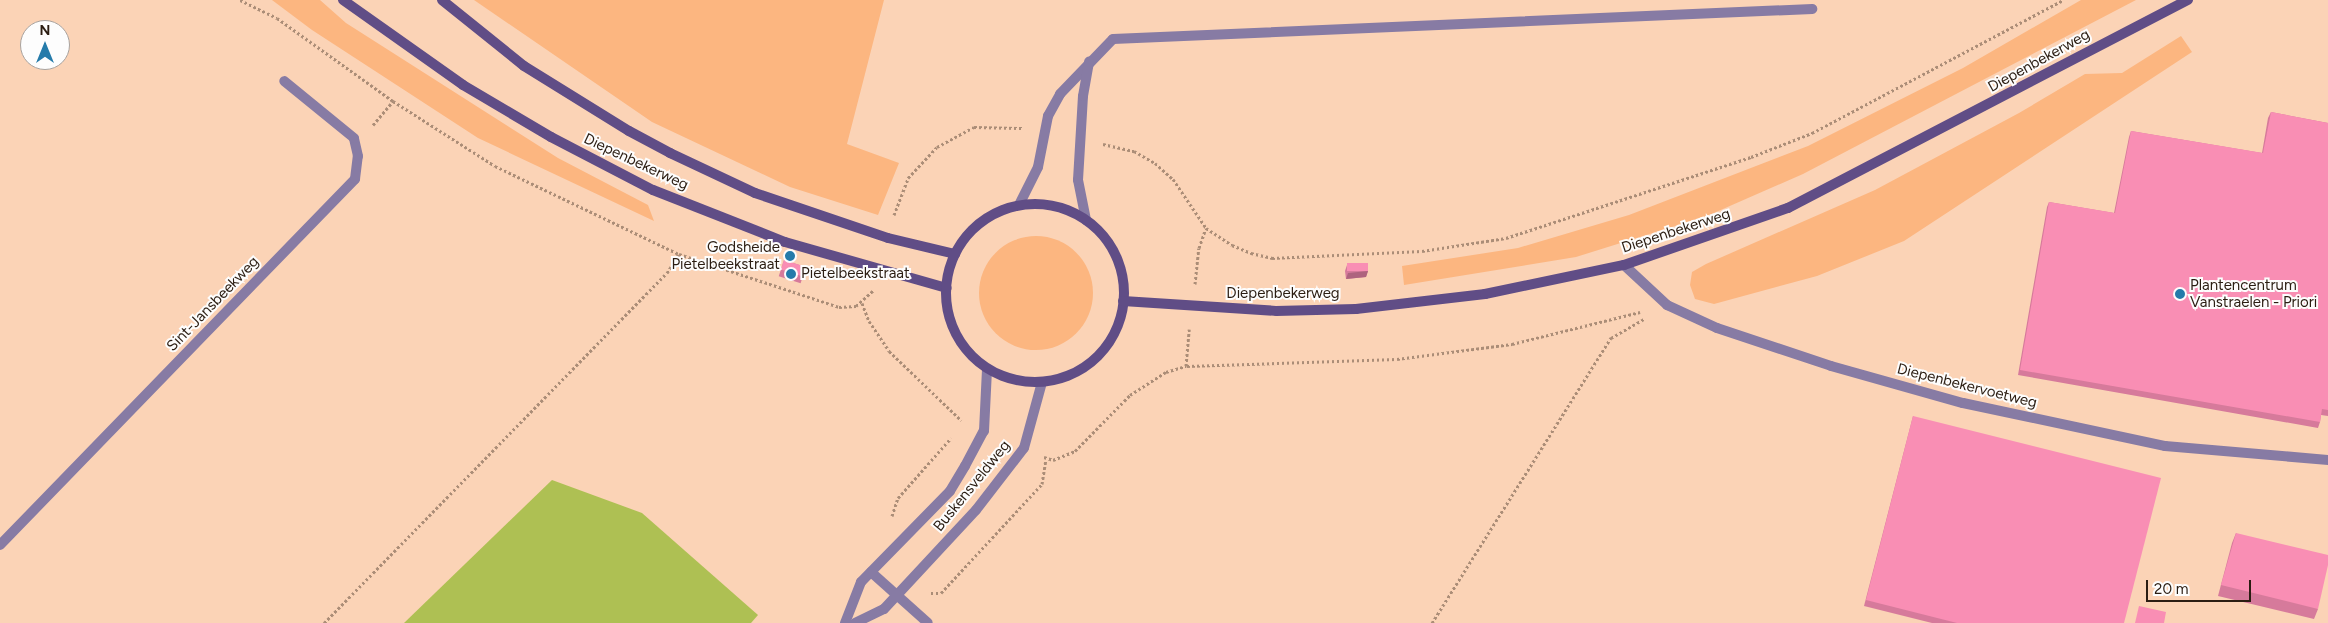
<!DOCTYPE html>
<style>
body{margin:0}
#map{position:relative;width:2328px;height:623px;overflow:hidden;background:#fbd3b6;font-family:Figtree,sans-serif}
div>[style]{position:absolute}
.green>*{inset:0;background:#fcb680}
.round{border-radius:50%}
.water>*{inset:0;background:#aec053}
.path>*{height:3px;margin-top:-1.5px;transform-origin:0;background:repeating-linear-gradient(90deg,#ab8d77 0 2.5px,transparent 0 5px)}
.service>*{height:10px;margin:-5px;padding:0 5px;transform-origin:5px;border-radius:5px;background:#877ba4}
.minor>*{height:10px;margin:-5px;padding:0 5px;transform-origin:5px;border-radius:5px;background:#877ba4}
.secondary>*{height:10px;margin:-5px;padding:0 5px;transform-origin:5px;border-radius:5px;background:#604d86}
.secondary>.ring{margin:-5px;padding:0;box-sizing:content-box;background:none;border:10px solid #604d86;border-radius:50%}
.wall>*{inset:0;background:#d67a9b;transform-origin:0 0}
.shaded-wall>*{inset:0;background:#ae637e}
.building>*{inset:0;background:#f98eb4;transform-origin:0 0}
.dots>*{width:14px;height:14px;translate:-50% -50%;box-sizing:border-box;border:2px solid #fdfdfd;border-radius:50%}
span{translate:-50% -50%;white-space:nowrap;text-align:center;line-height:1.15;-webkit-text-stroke:4px #fdfdfd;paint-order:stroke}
.street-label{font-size:15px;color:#2b1d12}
.poi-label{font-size:15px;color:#2b1d12}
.right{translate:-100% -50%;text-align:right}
.left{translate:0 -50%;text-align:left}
.north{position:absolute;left:20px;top:20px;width:50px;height:50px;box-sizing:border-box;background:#fdfdfd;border:1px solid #a9a39f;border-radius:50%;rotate:0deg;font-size:14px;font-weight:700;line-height:20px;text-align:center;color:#2b1d12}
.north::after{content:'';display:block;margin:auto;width:18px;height:22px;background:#257baa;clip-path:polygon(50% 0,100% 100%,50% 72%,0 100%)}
.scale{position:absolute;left:2146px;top:580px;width:105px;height:22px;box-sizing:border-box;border:2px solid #2b1d12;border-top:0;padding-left:6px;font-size:15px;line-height:18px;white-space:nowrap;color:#2b1d12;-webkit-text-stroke:4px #fdfdfd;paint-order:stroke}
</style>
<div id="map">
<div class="green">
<i style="clip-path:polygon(272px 0,320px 0,346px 23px,558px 158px,648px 205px,654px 221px,478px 138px,312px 30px)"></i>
<i style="clip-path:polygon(474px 0,884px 0,847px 144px,899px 163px,878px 215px,790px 187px,652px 122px)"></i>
<i style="clip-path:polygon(2081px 0,2136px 0,1803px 174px,1707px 216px,1576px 257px,1404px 285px,1402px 266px,1518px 248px,1629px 215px,1808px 146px,1963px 68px)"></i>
<i style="clip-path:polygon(2181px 36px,2192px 52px,1904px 241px,1817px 276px,1714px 304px,1695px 299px,1690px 285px,1692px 272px,1706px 264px,1875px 190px,2019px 113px,2085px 74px,2122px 73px)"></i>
<i class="round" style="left:979px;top:236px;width:114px;height:114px"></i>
</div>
<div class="water">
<i style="clip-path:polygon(552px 480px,642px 513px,758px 615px,751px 623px,404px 623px)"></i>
</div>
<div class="path">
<i style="left:240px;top:0;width:41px;rotate:25.9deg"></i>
<i style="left:277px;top:18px;width:143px;rotate:35.6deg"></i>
<i style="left:393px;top:101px;width:121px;rotate:32.5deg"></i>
<i style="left:495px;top:166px;width:204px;rotate:25.6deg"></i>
<i style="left:679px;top:254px;width:169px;rotate:18.3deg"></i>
<i style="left:839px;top:307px;width:17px;rotate:-3deg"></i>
<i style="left:856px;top:306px;width:24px;rotate:-42deg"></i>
<i style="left:373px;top:125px;width:31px;rotate:-50deg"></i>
<i style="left:1103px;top:144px;width:32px;rotate:13deg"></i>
<i style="left:1134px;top:151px;width:24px;rotate:30deg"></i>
<i style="left:1155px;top:163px;width:24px;rotate:42deg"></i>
<i style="left:1173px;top:179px;width:59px;rotate:56deg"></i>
<i style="left:1206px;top:228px;width:31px;rotate:33deg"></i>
<i style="left:1232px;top:245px;width:21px;rotate:23deg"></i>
<i style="left:1251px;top:253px;width:22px;rotate:13deg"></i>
<i style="left:1272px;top:258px;width:150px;rotate:-2.7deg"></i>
<i style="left:1422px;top:251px;width:85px;rotate:-8.8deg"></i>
<i style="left:1506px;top:238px;width:258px;rotate:-18.3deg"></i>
<i style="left:1751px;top:157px;width:66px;rotate:-21.5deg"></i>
<i style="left:1812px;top:133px;width:284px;rotate:-27.9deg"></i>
<i style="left:894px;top:215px;width:40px;rotate:-69deg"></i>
<i style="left:908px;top:178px;width:42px;rotate:-46.9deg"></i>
<i style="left:937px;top:147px;width:42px;rotate:-28.4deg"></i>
<i style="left:974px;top:127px;width:49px;rotate:1.2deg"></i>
<i style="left:1195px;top:284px;width:36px;rotate:-84deg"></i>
<i style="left:1199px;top:248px;width:21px;rotate:-71deg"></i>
<i style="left:862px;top:303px;width:19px;rotate:69deg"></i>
<i style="left:869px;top:321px;width:36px;rotate:56deg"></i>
<i style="left:889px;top:351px;width:100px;rotate:43.8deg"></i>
<i style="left:1187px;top:366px;width:210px;rotate:-1.9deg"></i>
<i style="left:1397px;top:359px;width:116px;rotate:-7.4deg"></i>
<i style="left:1512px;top:344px;width:132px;rotate:-14deg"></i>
<i style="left:1044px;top:457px;width:9px;rotate:18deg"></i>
<i style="left:1053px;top:460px;width:24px;rotate:-22deg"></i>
<i style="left:1075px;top:451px;width:78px;rotate:-45.5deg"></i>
<i style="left:1130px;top:395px;width:43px;rotate:-32.6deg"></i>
<i style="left:1166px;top:372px;width:21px;rotate:-17deg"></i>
<i style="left:1186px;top:366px;width:37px;rotate:-85deg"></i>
<i style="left:892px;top:516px;width:19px;rotate:-72deg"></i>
<i style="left:898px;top:498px;width:80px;rotate:-48.5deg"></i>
<i style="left:931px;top:593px;width:10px"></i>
<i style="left:941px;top:593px;width:149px;rotate:-47.2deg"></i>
<i style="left:1042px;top:484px;width:24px;rotate:-81deg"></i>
<i style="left:324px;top:623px;width:490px;rotate:-45.6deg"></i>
<i style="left:667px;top:273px;width:22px;rotate:-58deg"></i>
<i style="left:1432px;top:623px;width:337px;rotate:-57.9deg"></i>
<i style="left:1611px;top:338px;width:39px;rotate:-30deg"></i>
</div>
<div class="service">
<i style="left:1019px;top:205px;width:42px;rotate:-63.4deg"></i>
<i style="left:1038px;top:167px;width:52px;rotate:-78.9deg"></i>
<i style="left:1048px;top:116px;width:25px;rotate:-61deg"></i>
<i style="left:1060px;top:94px;width:76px;rotate:-46.1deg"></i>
<i style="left:1113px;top:39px;width:700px;rotate:-2.46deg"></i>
<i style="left:1086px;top:220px;width:41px;rotate:-101.3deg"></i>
<i style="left:1078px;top:180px;width:84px;rotate:-86.6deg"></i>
<i style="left:1083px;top:96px;width:35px;rotate:-80deg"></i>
<i style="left:871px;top:572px;width:76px;rotate:41.8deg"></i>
</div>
<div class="minor">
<i style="left:1624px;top:265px;width:59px;rotate:42.9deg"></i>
<i style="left:1667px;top:305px;width:55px;rotate:24.7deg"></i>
<i style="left:1717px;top:328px;width:120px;rotate:18.4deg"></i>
<i style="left:1831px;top:366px;width:137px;rotate:15.7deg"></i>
<i style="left:1963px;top:403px;width:207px;rotate:12deg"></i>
<i style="left:2165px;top:446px;width:164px;rotate:4.9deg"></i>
<i style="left:0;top:545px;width:510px;rotate:-45.87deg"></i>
<i style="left:355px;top:179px;width:23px;rotate:-83deg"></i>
<i style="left:358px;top:156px;width:18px;rotate:-103deg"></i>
<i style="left:354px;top:138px;width:90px;rotate:-140.8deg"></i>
<i style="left:845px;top:623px;width:44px;rotate:-68.7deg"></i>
<i style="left:861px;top:582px;width:127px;rotate:-45.6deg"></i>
<i style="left:950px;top:491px;width:29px;rotate:-59deg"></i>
<i style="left:965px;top:466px;width:40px;rotate:-62deg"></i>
<i style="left:984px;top:431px;width:62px;rotate:-87.2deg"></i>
<i style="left:855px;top:623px;width:32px;rotate:-26deg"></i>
<i style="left:884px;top:609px;width:135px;rotate:-47.1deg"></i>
<i style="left:976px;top:510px;width:78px;rotate:-52.3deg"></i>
<i style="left:1024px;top:448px;width:68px;rotate:-74.7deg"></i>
</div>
<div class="secondary">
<i style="left:343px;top:0;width:147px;rotate:35.3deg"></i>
<i style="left:463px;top:85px;width:102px;rotate:30.6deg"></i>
<i style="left:551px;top:137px;width:115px;rotate:27.5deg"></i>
<i style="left:653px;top:190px;width:142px;rotate:21.5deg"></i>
<i style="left:785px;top:242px;width:168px;rotate:15.9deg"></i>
<i style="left:442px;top:0;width:105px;rotate:38.8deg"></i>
<i style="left:524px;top:66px;width:123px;rotate:31.8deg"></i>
<i style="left:629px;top:131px;width:47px;rotate:28.2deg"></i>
<i style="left:670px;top:153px;width:94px;rotate:25.2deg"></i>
<i style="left:755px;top:193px;width:140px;rotate:18.7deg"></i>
<i style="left:888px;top:238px;width:69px;rotate:13.4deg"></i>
<i class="ring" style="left:946px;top:204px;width:168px;height:168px"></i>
<i style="left:1123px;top:301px;width:153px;rotate:3.7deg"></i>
<i style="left:1276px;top:311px;width:80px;rotate:-1.4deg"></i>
<i style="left:1356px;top:309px;width:130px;rotate:-6.6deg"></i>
<i style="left:1485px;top:294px;width:142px;rotate:-11.8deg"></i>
<i style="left:1624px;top:265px;width:174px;rotate:-19.2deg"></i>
<i style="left:1788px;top:208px;width:451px;rotate:-27.5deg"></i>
</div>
<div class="wall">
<i style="clip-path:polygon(2271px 112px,2328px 123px,2328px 416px,2321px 415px,2320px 422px,2318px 428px,2018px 375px,2047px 207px,2049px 202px,2114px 213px,2129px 137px,2131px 131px,2262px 153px,2268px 118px)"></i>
<i style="left:784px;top:260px;width:23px;height:17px;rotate:18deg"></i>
<i style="clip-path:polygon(1347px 265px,1368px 271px,1366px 277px,1346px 279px,1345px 271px)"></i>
<i style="clip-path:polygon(1913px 416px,2124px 623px,1932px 623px,1864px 606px)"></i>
<i style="clip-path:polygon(2236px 533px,2318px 609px,2314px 619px,2218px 596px,2232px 543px)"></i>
</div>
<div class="shaded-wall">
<i style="clip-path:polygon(1368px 271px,1366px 277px,1346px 279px,1348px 273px)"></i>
</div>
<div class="building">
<i style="clip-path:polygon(2271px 112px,2328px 123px,2328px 410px,2322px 409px,2320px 422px,2020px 370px,2049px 202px,2115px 213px,2131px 131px,2263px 153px)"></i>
<i style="left:784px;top:260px;width:23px;height:10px;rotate:18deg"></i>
<i style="left:1368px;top:263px;width:8px;height:21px;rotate:90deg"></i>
<i style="clip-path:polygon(1913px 416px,2161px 478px,2124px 623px,1957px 623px,1866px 600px)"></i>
<i style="clip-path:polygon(2236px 533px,2328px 555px,2328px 565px,2318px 609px,2221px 585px)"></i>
<i style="clip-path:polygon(2139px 606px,2166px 612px,2164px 623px,2135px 623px)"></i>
</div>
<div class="dots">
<i style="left:790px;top:256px;background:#257baa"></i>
<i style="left:791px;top:274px;background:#257baa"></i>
<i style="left:2180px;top:294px;background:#257baa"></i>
</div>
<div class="street-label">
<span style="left:2039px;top:61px;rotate:-29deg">Diepenbekerweg</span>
<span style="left:636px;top:162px;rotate:25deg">Diepenbekerweg</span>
<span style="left:1676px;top:231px;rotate:-18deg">Diepenbekerweg</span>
<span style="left:1283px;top:294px">Diepenbekerweg</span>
<span style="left:213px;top:304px;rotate:-46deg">Sint-Jansbeekweg</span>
<span style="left:1967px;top:386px;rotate:14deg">Diepenbekervoetweg</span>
<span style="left:972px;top:486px;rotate:-51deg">Buskensveldweg</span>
</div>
<div class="poi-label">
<span class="right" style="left:780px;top:256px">Godsheide<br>Pietelbeekstraat</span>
<span class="left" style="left:801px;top:274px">Pietelbeekstraat</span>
<span class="left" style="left:2190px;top:294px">Plantencentrum<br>Vanstraelen - Priori</span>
</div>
<div class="north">N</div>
<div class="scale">20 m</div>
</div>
